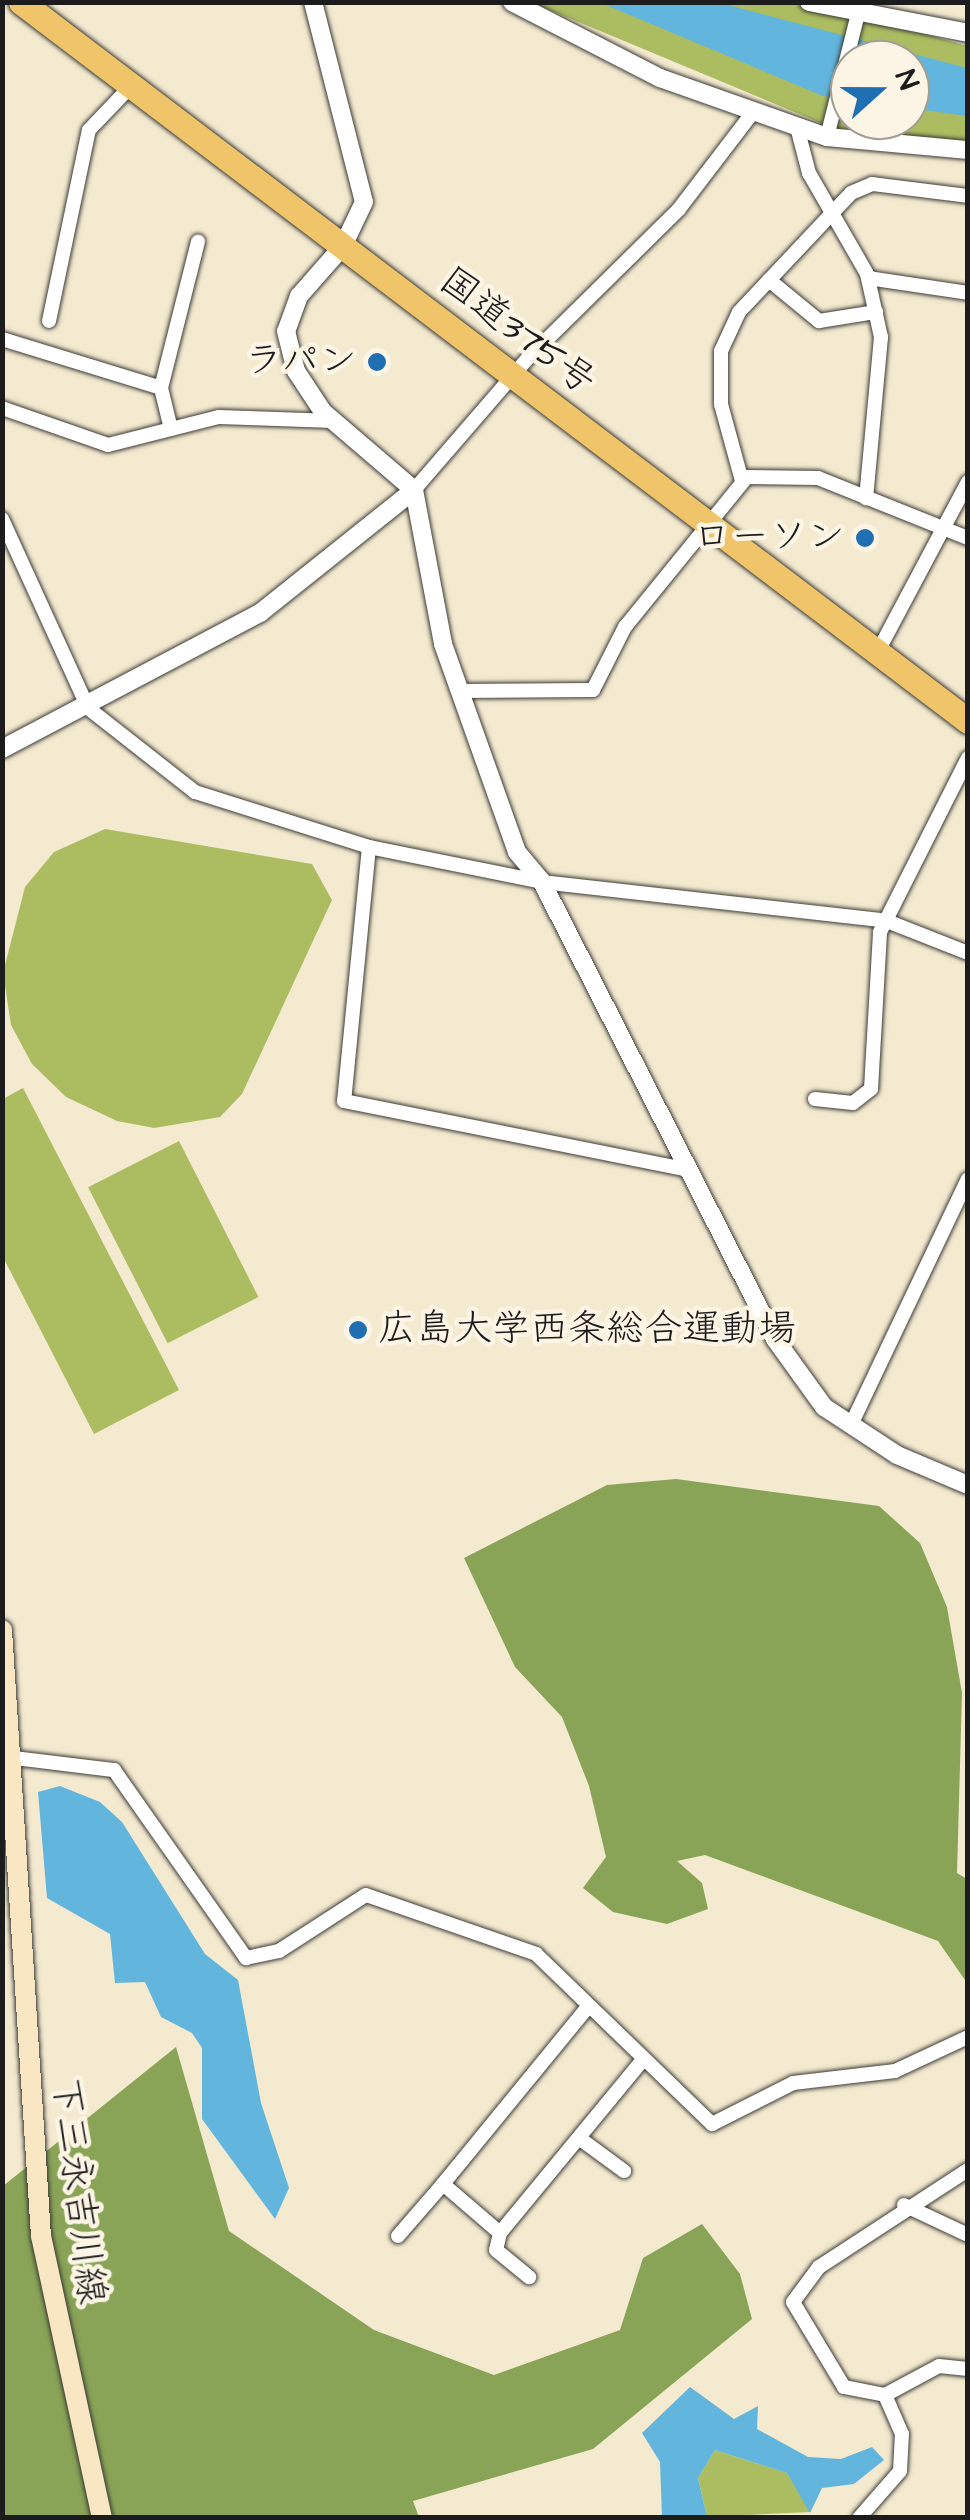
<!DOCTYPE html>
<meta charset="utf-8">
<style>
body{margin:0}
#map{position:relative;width:970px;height:2520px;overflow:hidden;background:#f4ead0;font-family:"Architects Daughter","Klee One",sans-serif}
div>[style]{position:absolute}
.green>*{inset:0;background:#acbd61;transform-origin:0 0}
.forest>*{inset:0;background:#89a457}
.water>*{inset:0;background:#62b5dd}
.roads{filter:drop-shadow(0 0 2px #3c3b37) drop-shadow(0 0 2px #3c3b37)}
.minor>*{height:14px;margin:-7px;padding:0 7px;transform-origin:7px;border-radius:7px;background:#fff}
.tertiary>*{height:18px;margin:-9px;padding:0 9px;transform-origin:9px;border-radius:9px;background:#fff}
.secondary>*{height:20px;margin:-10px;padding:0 10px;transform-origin:10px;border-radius:10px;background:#f9e7c3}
.trunk>*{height:25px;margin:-12.5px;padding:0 12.5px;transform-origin:12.5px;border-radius:12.5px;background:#f0c469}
.dots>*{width:28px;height:28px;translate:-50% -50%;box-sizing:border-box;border:5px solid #fcf5e5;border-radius:50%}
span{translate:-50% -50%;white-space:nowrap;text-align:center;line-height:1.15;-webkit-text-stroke:9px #fcf5e5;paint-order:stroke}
.street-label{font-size:38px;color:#1c1c1c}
.poi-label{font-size:38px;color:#1c1c1c}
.right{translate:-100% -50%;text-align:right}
.left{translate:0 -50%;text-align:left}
.frame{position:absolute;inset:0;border:5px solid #1c1c1c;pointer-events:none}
.north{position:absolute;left:830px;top:40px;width:100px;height:100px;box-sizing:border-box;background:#fcf5e5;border:2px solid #a29e95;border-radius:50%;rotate:69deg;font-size:28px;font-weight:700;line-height:40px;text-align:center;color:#1c1c1c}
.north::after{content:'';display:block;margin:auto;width:35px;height:45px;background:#1f6fb2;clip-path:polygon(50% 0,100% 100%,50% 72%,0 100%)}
</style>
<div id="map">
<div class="green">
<i style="clip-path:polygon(evenodd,533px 3px,815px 3px,967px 46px,967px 147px,840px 131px,533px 3px,850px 60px,910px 60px,910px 120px,850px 120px,850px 60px)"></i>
<i style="clip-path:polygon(105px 829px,312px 864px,332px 900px,242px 1094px,220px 1117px,154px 1128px,117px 1121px,66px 1097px,32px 1064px,11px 1025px,3px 973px,25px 887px,54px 852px)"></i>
<i style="clip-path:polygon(23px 1088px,179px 1390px,94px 1434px,3px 1257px,3px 1099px)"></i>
<i style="left:179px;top:1141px;width:175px;height:102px;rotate:63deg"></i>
<i style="clip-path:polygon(715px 2450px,787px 2473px,811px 2512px,707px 2517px,698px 2478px)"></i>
</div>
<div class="forest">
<i style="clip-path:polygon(676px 1479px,879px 1506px,920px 1543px,947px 1607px,962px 1693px,957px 1873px,967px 1879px,967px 1983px,938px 1941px,705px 1855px,677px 1861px,702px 1883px,708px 1909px,667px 1924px,613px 1912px,583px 1888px,606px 1857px,589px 1786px,562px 1717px,515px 1667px,464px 1558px,607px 1485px)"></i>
<i style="clip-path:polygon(176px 2047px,229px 2231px,374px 2330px,494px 2375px,620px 2330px,643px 2258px,702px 2224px,740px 2274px,752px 2319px,593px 2449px,413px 2501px,419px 2517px,3px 2518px,3px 2186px)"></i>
</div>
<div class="water">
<i style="clip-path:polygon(601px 3px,720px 3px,967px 68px,967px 116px,910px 108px,910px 60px,850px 60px,850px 100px,823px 96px)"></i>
<i style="clip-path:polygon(60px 1786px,100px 1802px,122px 1822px,205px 1954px,238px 1980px,261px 2103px,289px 2188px,275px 2219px,202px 2119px,202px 2048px,192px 2033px,161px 2017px,145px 1982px,115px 1983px,110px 1934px,47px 1898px,38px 1792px)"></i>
<i style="clip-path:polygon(690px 2387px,734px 2419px,758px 2406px,757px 2429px,808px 2457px,841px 2459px,872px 2447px,884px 2460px,854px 2484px,822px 2488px,810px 2513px,787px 2473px,715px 2450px,698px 2478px,707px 2517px,662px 2517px,660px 2462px,642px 2433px)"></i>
</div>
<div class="roads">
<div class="minor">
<i style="left:797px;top:127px;width:48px;rotate:75.4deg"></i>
<i style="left:809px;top:173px;width:116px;rotate:60.1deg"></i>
<i style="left:867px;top:274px;width:65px;rotate:77.5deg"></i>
<i style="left:881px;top:337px;width:162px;rotate:95.3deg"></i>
<i style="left:827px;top:137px;width:139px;rotate:-75.9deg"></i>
<i style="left:868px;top:278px;width:101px;rotate:8.5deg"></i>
<i style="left:769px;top:280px;width:65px;rotate:39.4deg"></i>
<i style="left:819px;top:321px;width:58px;rotate:-9deg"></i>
<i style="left:49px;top:321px;width:195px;rotate:-78.2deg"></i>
<i style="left:89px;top:130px;width:62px;rotate:-46.3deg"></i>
<i style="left:2px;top:339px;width:166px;rotate:17.1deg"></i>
<i style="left:161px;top:388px;width:42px;rotate:76.3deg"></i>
<i style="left:161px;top:388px;width:151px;rotate:-75.8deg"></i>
<i style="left:2px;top:408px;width:112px;rotate:19.2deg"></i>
<i style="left:108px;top:445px;width:114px;rotate:-14.2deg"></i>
<i style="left:219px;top:417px;width:115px;rotate:2deg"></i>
<i style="left:742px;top:481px;width:80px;rotate:-105.3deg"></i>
<i style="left:721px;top:404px;width:53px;rotate:-90deg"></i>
<i style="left:721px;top:351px;width:43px;rotate:-65.2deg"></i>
<i style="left:739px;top:312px;width:163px;rotate:-46.7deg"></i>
<i style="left:851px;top:193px;width:23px;rotate:-23deg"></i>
<i style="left:872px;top:184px;width:97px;rotate:7.1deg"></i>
<i style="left:414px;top:490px;width:174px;rotate:-49.2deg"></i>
<i style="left:528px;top:358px;width:212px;rotate:-44.6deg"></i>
<i style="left:679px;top:209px;width:123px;rotate:-52.6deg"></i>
<i style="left:2px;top:519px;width:208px;rotate:65.5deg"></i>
<i style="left:88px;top:708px;width:136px;rotate:38.1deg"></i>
<i style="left:195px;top:792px;width:182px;rotate:17.5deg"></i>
<i style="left:369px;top:847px;width:177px;rotate:11.4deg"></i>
<i style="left:542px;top:882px;width:347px;rotate:6.4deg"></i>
<i style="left:887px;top:921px;width:87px;rotate:21.6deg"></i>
<i style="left:877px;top:653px;width:194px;rotate:-62deg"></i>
<i style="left:458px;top:691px;width:135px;rotate:-0.4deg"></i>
<i style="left:593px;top:690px;width:71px;rotate:-63.1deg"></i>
<i style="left:625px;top:627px;width:193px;rotate:-50.9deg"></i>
<i style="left:747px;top:477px;width:71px;rotate:0.8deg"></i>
<i style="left:818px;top:478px;width:162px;rotate:21.8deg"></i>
<i style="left:369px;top:847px;width:255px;rotate:95.6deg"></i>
<i style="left:344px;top:1101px;width:352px;rotate:11.3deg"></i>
<i style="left:815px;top:1099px;width:38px;rotate:6deg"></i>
<i style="left:853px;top:1103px;width:23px;rotate:-38deg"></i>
<i style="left:871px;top:1089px;width:157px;rotate:-86.7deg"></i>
<i style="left:880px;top:932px;width:195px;rotate:-63.2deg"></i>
<i style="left:851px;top:1425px;width:272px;rotate:-64.6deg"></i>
<i style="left:6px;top:1757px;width:109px;rotate:6.9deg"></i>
<i style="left:114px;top:1770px;width:230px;rotate:54.9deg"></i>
<i style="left:246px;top:1958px;width:34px;rotate:-12deg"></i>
<i style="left:279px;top:1951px;width:103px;rotate:-32.8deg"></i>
<i style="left:366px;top:1895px;width:180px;rotate:19.1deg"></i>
<i style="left:536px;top:1954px;width:245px;rotate:44deg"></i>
<i style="left:712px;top:2124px;width:91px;rotate:-26.8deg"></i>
<i style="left:793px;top:2083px;width:103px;rotate:-6.7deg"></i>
<i style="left:895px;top:2071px;width:81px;rotate:-25deg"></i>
<i style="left:587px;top:2008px;width:227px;rotate:129.3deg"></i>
<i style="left:443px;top:2184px;width:75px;rotate:40.7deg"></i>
<i style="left:500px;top:2233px;width:222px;rotate:-50.5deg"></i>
<i style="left:579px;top:2138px;width:56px;rotate:36.3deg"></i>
<i style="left:904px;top:2205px;width:71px;rotate:25.1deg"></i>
<i style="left:500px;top:2233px;width:17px;rotate:103deg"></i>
<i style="left:496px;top:2250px;width:43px;rotate:39.3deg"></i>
<i style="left:398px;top:2236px;width:69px;rotate:-49.1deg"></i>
<i style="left:885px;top:2395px;width:61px;rotate:-28.2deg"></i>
<i style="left:939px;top:2366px;width:29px;rotate:6deg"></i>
<i style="left:859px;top:2518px;width:62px;rotate:-48.9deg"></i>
<i style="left:900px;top:2471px;width:37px;rotate:-87deg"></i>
<i style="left:902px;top:2434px;width:43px;rotate:-113.6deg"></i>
<i style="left:885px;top:2395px;width:42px;rotate:-169deg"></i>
<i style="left:844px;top:2387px;width:99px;rotate:-121deg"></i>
<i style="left:793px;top:2302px;width:44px;rotate:-53.4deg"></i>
<i style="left:819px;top:2267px;width:178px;rotate:-33.1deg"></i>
</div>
<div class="tertiary">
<i style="left:313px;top:2px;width:206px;rotate:75.7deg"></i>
<i style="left:364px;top:202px;width:49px;rotate:115.5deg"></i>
<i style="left:343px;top:246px;width:67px;rotate:131.3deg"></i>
<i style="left:299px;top:296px;width:37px;rotate:110deg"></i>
<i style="left:286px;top:331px;width:41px;rotate:76deg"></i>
<i style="left:296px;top:371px;width:49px;rotate:56.6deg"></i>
<i style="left:323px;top:412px;width:120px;rotate:40.6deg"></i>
<i style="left:414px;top:490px;width:157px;rotate:79.3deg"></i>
<i style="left:443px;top:644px;width:221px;rotate:70.4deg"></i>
<i style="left:517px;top:852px;width:39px;rotate:50deg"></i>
<i style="left:542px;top:882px;width:513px;rotate:62.99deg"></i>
<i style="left:775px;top:1339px;width:84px;rotate:54.2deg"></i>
<i style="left:824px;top:1407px;width:87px;rotate:33.3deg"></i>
<i style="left:897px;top:1455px;width:77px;rotate:22.9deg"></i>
<i style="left:512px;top:2px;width:166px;rotate:27.2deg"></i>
<i style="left:660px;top:78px;width:177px;rotate:19.5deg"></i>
<i style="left:827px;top:137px;width:142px;rotate:5.3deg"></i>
<i style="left:809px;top:2px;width:162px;rotate:11deg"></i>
<i style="left:2px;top:749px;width:292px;rotate:-27.8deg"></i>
<i style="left:260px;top:613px;width:197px;rotate:-38.6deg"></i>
</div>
<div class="secondary">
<i style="left:2px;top:1630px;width:607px;rotate:86.32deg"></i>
<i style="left:41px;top:2236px;width:289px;rotate:77.8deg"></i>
</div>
<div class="trunk">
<i style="left:21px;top:2px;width:1189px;rotate:37.21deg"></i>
</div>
</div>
<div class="dots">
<i style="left:377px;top:362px;background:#1f6fb2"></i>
<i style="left:865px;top:538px;background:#1f6fb2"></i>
<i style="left:358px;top:1330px;background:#1f6fb2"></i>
</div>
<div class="street-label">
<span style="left:517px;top:332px;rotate:37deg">国道375号</span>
<span style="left:77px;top:2191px;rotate:83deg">下三永吉川線</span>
</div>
<div class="poi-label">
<span class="right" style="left:357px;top:362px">ラパン</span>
<span class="right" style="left:845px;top:538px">ローソン</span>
<span class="left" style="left:378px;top:1330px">広島大学西条総合運動場</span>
</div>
<div class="frame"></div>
<div class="north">N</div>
</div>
